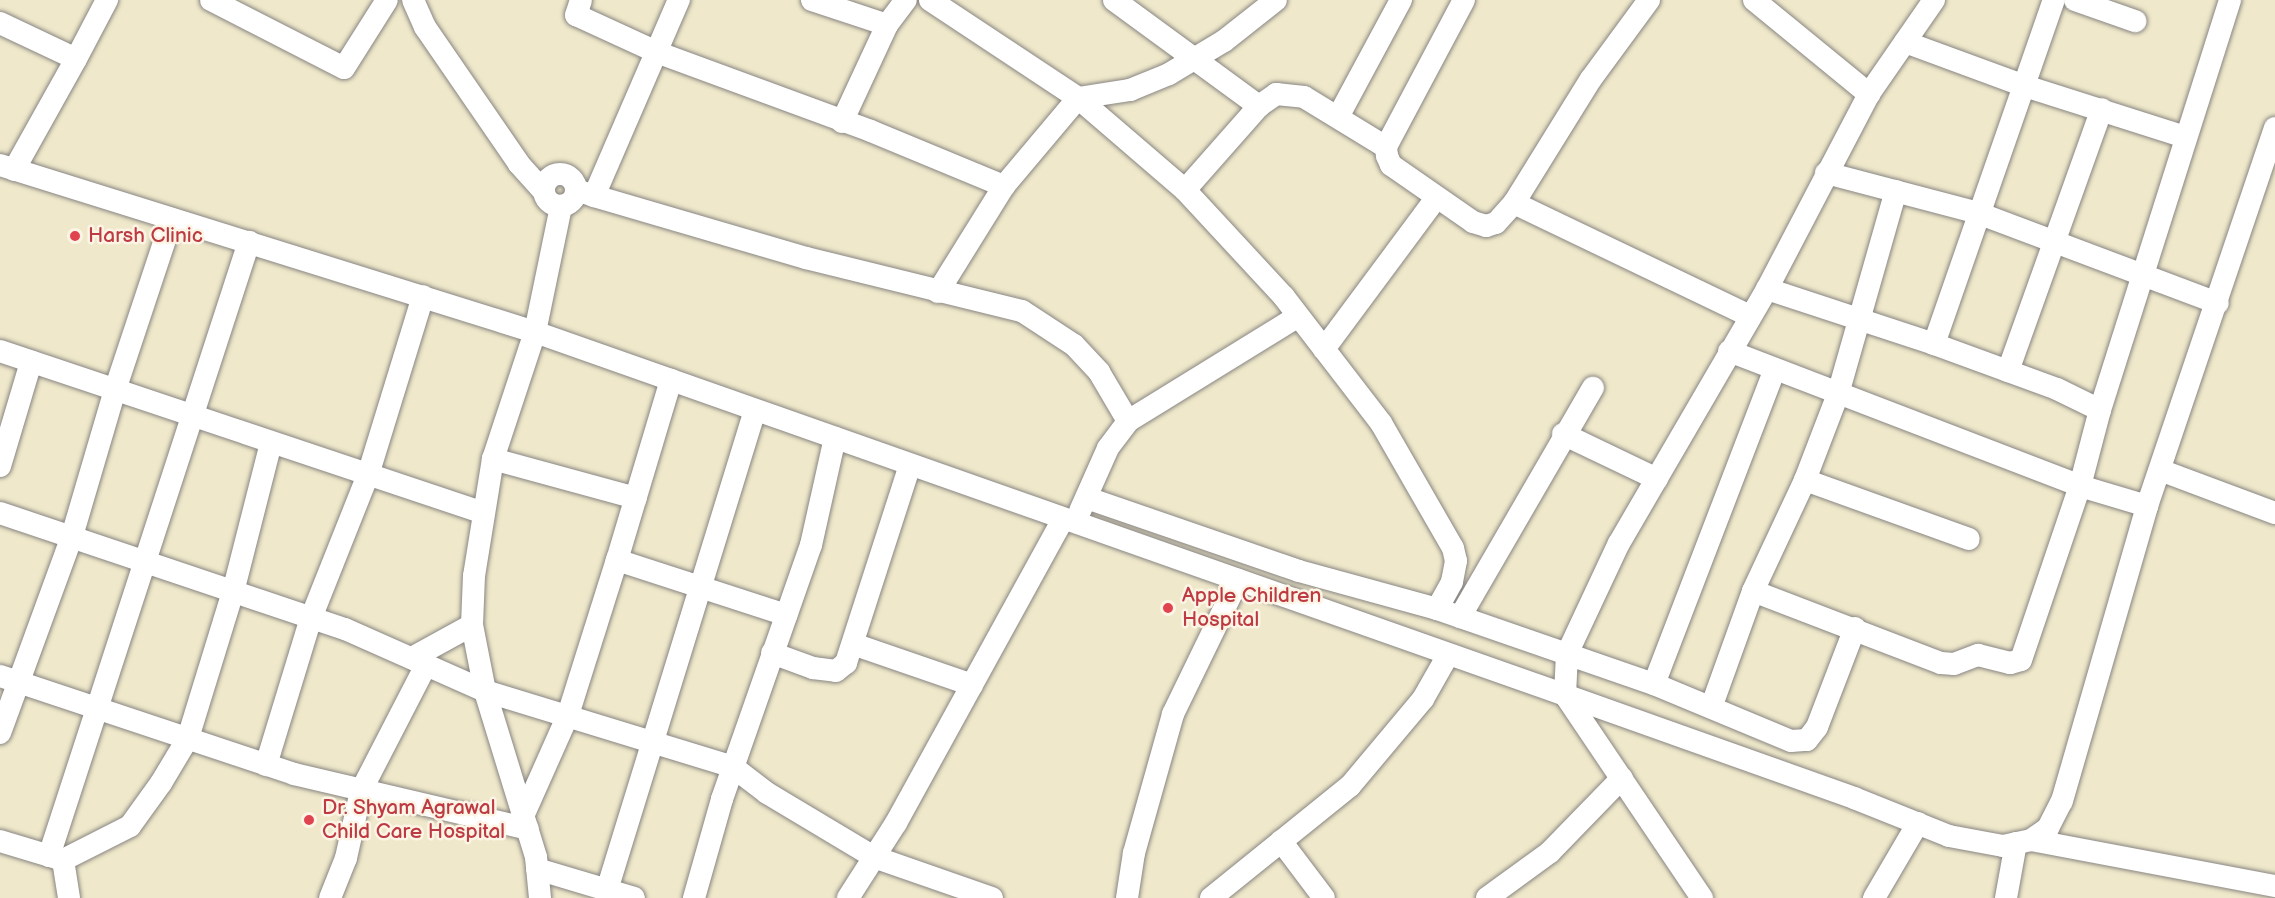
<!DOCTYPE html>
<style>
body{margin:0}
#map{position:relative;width:2275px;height:898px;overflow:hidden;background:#efe8ca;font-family:"Balsamiq Sans",sans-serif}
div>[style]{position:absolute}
.roads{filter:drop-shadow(0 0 2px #888582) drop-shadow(0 0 2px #888582)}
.minor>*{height:22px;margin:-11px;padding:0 11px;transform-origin:11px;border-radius:11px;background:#fff}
.minor>.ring{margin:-11px;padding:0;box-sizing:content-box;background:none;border:22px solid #fff;border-radius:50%}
.dots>*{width:16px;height:16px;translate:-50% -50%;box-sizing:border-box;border:3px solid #fcf5e5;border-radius:50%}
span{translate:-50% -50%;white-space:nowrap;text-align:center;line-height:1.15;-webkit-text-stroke:5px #fcf5e5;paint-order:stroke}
.health-label{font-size:21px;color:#be3a42}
.left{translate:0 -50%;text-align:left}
</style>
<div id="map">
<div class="roads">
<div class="minor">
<i style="left:211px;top:0;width:149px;rotate:27.1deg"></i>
<i style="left:344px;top:68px;width:80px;rotate:-57.7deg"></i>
<i style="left:413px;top:0;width:30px;rotate:66deg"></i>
<i style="left:425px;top:27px;width:166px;rotate:55.5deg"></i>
<i style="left:519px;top:164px;width:36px;rotate:48deg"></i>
<i style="left:581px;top:0;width:16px;rotate:108deg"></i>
<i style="left:576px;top:15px;width:91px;rotate:24.6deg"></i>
<i style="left:659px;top:53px;width:226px;rotate:20.2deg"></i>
<i style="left:871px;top:131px;width:144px;rotate:22.5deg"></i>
<i style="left:812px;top:0;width:79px;rotate:18.4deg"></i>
<i style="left:930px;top:0;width:178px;rotate:33.5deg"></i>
<i style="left:1078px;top:98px;width:141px;rotate:40.7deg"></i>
<i style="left:1185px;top:190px;width:146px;rotate:47.2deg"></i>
<i style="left:1284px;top:297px;width:159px;rotate:52.4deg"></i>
<i style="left:1381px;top:423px;width:144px;rotate:60.1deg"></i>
<i style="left:1453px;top:548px;width:13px;rotate:77deg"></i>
<i style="left:1456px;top:561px;width:21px;rotate:101deg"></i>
<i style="left:1452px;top:582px;width:31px;rotate:119deg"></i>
<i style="left:1114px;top:0;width:180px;rotate:36.2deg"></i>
<i style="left:1464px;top:0;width:166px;rotate:118deg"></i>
<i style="left:1386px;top:147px;width:9px;rotate:84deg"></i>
<i style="left:1387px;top:156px;width:10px;rotate:66deg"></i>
<i style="left:1391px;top:165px;width:100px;rotate:34.8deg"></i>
<i style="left:1473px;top:222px;width:14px;rotate:17deg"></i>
<i style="left:1486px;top:226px;width:10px;rotate:-17deg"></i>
<i style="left:1496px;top:223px;width:27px;rotate:-48deg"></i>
<i style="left:1514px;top:203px;width:146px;rotate:-58.2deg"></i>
<i style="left:1591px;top:79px;width:98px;rotate:-53.7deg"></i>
<i style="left:1754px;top:0;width:149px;rotate:39.3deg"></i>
<i style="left:1934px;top:0;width:114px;rotate:124.7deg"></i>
<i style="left:1869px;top:94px;width:220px;rotate:117.6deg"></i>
<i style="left:1767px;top:289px;width:294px;rotate:120.2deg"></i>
<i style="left:1619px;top:543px;width:123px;rotate:115.1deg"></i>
<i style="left:1567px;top:654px;width:41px;rotate:92.8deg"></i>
<i style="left:1565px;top:695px;width:307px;rotate:19.6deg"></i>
<i style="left:1854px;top:798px;width:102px;rotate:21.8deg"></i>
<i style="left:1949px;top:836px;width:55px;rotate:10.5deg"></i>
<i style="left:2003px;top:846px;width:29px;rotate:-12deg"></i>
<i style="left:2031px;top:840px;width:21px;rotate:-35deg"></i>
<i style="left:2048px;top:828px;width:30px;rotate:-63deg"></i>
<i style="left:2062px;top:801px;width:307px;rotate:-73.9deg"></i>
<i style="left:2147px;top:506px;width:399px;rotate:-71.3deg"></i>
<i style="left:2075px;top:0;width:64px;rotate:19.3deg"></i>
<i style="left:0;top:23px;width:84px;rotate:25.3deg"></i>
<i style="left:76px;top:59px;width:127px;rotate:119.2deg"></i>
<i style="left:1905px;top:42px;width:125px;rotate:20.2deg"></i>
<i style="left:2022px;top:85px;width:171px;rotate:17.7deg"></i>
<i style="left:76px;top:59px;width:67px;rotate:-62.3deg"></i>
<i style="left:1338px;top:117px;width:133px;rotate:-61.7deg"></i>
<i style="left:842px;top:122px;width:107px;rotate:-65.1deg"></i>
<i style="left:887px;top:25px;width:31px;rotate:-53deg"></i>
<i style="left:0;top:165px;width:560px;rotate:17.34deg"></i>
<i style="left:535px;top:332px;width:1092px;rotate:19.41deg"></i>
<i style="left:1565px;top:695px;width:245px;rotate:56deg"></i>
<i style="left:1826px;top:173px;width:157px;rotate:14.7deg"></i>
<i style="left:1978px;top:213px;width:256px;rotate:20.6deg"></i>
<i class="ring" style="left:544px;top:174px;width:10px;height:10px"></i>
<i style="left:576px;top:190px;width:19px;rotate:18deg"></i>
<i style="left:594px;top:196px;width:214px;rotate:-66.6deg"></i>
<i style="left:1185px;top:190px;width:112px;rotate:-48.6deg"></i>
<i style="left:1259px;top:106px;width:21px;rotate:-35deg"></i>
<i style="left:1276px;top:94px;width:28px;rotate:6deg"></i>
<i style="left:1304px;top:97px;width:96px;rotate:31.4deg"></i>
<i style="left:594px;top:196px;width:221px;rotate:16.3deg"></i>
<i style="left:806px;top:258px;width:222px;rotate:13.8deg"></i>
<i style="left:1022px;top:311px;width:62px;rotate:33.2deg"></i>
<i style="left:1074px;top:345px;width:37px;rotate:47deg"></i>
<i style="left:1099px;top:372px;width:57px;rotate:59.4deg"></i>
<i style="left:1514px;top:203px;width:262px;rotate:25.6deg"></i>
<i style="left:1767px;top:289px;width:176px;rotate:18.2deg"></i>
<i style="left:1934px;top:344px;width:131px;rotate:20.1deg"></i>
<i style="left:2057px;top:389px;width:48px;rotate:26deg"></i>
<i style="left:938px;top:292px;width:125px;rotate:-58.1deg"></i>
<i style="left:1004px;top:186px;width:115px;rotate:-49.9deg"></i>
<i style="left:1078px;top:98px;width:53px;rotate:-8.7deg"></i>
<i style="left:1130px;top:90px;width:42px;rotate:-22.3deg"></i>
<i style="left:1169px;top:74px;width:64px;rotate:-31deg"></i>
<i style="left:1224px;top:41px;width:66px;rotate:-38.3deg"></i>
<i style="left:1934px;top:344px;width:364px;rotate:-70.8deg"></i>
<i style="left:1324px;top:349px;width:189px;rotate:-53.4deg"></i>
<i style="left:0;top:351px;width:510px;rotate:18.51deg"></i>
<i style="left:1729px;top:351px;width:376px;rotate:21deg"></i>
<i style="left:2080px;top:486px;width:70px;rotate:16.6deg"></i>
<i style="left:2008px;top:371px;width:278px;rotate:-70.3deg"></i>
<i style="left:1563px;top:434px;width:104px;rotate:25.6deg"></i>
<i style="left:493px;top:459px;width:148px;rotate:15.3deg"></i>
<i style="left:0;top:466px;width:109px;rotate:-73.4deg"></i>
<i style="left:2160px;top:470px;width:123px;rotate:20.5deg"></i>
<i style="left:1805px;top:480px;width:174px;rotate:19.8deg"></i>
<i style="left:1087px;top:498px;width:224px;rotate:19deg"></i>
<i style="left:1299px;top:571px;width:143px;rotate:15.4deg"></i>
<i style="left:1437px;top:609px;width:230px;rotate:19.1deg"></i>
<i style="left:1654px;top:684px;width:148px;rotate:22.6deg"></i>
<i style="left:1791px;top:741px;width:16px;rotate:-4deg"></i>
<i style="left:1807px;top:740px;width:16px;rotate:-52deg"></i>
<i style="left:1817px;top:727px;width:106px;rotate:-69deg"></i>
<i style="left:1080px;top:511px;width:69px;rotate:-66deg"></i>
<i style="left:1108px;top:448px;width:34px;rotate:-53deg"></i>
<i style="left:1128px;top:421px;width:198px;rotate:-31.6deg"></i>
<i style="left:0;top:513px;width:364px;rotate:18.6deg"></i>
<i style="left:345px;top:629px;width:153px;rotate:23.9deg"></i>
<i style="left:485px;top:691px;width:259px;rotate:17deg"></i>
<i style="left:733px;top:767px;width:43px;rotate:37.4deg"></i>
<i style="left:767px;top:793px;width:125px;rotate:30.9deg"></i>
<i style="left:874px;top:857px;width:125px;rotate:19.2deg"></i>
<i style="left:617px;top:560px;width:188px;rotate:-73.3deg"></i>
<i style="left:1753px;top:591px;width:201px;rotate:21deg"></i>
<i style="left:1941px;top:663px;width:13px;rotate:4deg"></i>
<i style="left:1954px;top:664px;width:26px;rotate:-21deg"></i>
<i style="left:1978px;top:655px;width:33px;rotate:14deg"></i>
<i style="left:2010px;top:663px;width:11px;rotate:-15deg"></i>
<i style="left:2021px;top:660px;width:184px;rotate:-71.3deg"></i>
<i style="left:2080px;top:486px;width:79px;rotate:-75.3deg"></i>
<i style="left:2100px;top:410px;width:430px;rotate:-72.4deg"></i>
<i style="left:1460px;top:617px;width:265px;rotate:-59.9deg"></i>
<i style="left:853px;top:644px;width:126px;rotate:19deg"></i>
<i style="left:772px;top:653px;width:44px;rotate:20.1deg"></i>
<i style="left:813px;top:668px;width:23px;rotate:7deg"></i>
<i style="left:836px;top:671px;width:13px;rotate:-39deg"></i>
<i style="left:846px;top:663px;width:208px;rotate:-72.1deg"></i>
<i style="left:412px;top:658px;width:68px;rotate:-28.8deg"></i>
<i style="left:0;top:676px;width:310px;rotate:18.4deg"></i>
<i style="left:294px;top:774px;width:240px;rotate:13.2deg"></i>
<i style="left:1654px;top:684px;width:337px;rotate:-69deg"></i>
<i style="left:1712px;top:705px;width:121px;rotate:-70.2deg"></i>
<i style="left:1753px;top:591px;width:123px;rotate:-64.9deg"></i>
<i style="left:1805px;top:480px;width:92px;rotate:-69deg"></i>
<i style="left:1838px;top:394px;width:211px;rotate:-74.1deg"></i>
<i style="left:0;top:733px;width:210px;rotate:-69.9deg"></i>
<i style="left:72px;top:536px;width:152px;rotate:-73.6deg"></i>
<i style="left:115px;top:390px;width:180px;rotate:-71.6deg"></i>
<i style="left:266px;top:765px;width:154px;rotate:-73deg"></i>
<i style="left:311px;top:618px;width:154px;rotate:-68.3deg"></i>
<i style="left:368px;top:475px;width:187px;rotate:-72.9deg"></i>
<i style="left:524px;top:814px;width:108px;rotate:-66deg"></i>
<i style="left:568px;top:715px;width:163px;rotate:-72.5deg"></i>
<i style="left:617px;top:560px;width:178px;rotate:18deg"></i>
<i style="left:2031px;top:840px;width:248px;rotate:10.7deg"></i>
<i style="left:0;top:841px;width:66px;rotate:16.8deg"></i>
<i style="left:63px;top:860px;width:75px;rotate:-26.9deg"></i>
<i style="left:130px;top:826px;width:53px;rotate:-54.2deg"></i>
<i style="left:161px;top:783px;width:52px;rotate:-59deg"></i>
<i style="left:188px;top:738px;width:153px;rotate:-72.9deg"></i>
<i style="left:233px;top:592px;width:154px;rotate:-75.7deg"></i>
<i style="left:1281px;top:841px;width:71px;rotate:53deg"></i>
<i style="left:49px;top:856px;width:646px;rotate:-71.96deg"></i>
<i style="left:63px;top:860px;width:38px;rotate:81deg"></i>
<i style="left:537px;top:869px;width:101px;rotate:16.6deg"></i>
<i style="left:607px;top:890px;width:502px;rotate:-72.86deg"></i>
<i style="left:330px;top:898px;width:43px;rotate:-68.2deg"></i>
<i style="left:346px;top:858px;width:69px;rotate:-77.4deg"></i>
<i style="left:361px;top:791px;width:142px;rotate:-62.7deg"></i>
<i style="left:540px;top:898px;width:41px;rotate:-95.6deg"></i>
<i style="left:536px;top:857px;width:174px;rotate:-107.1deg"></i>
<i style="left:485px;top:691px;width:67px;rotate:-101.1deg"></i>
<i style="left:472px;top:625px;width:49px;rotate:-87.7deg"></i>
<i style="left:474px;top:576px;width:119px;rotate:-80.8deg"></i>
<i style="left:493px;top:459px;width:134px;rotate:-71.7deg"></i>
<i style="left:535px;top:332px;width:129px;rotate:-78.3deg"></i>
<i style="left:694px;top:898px;width:103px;rotate:-74.2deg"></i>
<i style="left:722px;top:799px;width:269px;rotate:-70.7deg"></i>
<i style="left:811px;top:545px;width:110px;rotate:-77.4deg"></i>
<i style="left:848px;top:898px;width:89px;rotate:-57.4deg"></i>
<i style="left:896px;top:823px;width:347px;rotate:-61.2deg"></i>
<i style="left:1127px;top:898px;width:46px;rotate:-81.2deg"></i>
<i style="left:1134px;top:853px;width:144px;rotate:-74.3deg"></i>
<i style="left:1173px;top:714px;width:149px;rotate:-64.1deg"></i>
<i style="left:1211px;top:898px;width:179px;rotate:-38.9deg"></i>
<i style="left:1350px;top:786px;width:114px;rotate:-50deg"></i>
<i style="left:1423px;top:699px;width:51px;rotate:-60.4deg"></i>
<i style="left:1487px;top:898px;width:78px;rotate:-36.1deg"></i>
<i style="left:1550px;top:852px;width:103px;rotate:-45.8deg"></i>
<i style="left:1874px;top:898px;width:87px;rotate:-59.6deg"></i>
<i style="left:2006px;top:898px;width:56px;rotate:-79.7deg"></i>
</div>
</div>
<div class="dots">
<i style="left:75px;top:236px;background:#e0444e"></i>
<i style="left:1168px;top:608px;background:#e0444e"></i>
<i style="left:309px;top:820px;background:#e0444e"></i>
</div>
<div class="health-label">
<span class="left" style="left:88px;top:236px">Harsh Clinic</span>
<span class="left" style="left:1182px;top:608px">Apple Children<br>Hospital</span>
<span class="left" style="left:322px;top:820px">Dr. Shyam Agrawal<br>Child Care Hospital</span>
</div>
</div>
